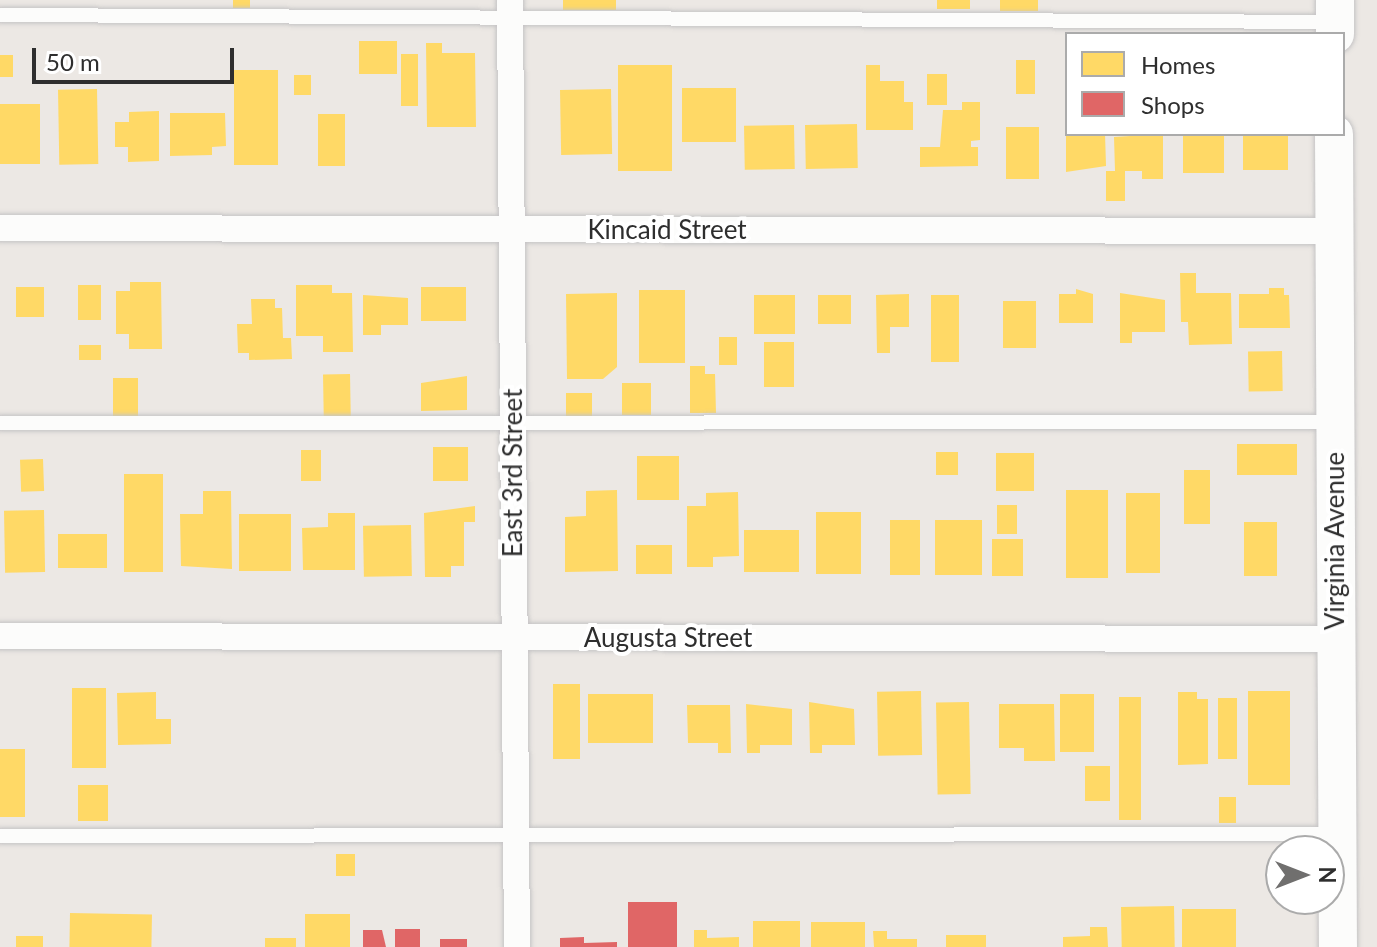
<!DOCTYPE html>
<style>
body{margin:0}
#map{position:relative;width:1377px;height:947px;overflow:hidden;background:#ece8e4;font-family:Lato,sans-serif}
div>[style]{position:absolute}
.homes>*{inset:0;background:#ffd966;transform-origin:0 0}
.shops>*{inset:0;background:#e06666;transform-origin:0 0}
.roads{filter:drop-shadow(0 0 2px #c5c4c5) drop-shadow(0 0 2px #c5c4c5)}
.lane>*{height:14px;margin:-7px;padding:0 7px;transform-origin:7px;border-radius:7px;background:#fcfcfb}
.street>*{height:26px;margin:-13px;padding:0 13px;transform-origin:13px;border-radius:13px;background:#fcfcfb}
.secondary>*{height:38px;margin:-19px;padding:0 19px;transform-origin:19px;border-radius:19px;background:#fcfcfb}
span{translate:-50% -50%;white-space:nowrap;text-align:center;line-height:1.15;-webkit-text-stroke:8px #fff;paint-order:stroke}
.street-label{font-size:26px;color:#2e2e2e}
.legend{position:absolute;left:1065px;top:32px;width:280px;height:104px;box-sizing:border-box;background:#fff;border:2px solid #ababab;margin:0;padding:10px 14px;list-style:none;font-size:24px;color:#2e2e2e}
.legend li{display:flex;align-items:center;gap:16px;height:40px}
.legend b{width:40px;border:2px solid #ababab}
.north{position:absolute;left:1265px;top:835px;width:80px;height:80px;box-sizing:border-box;background:#fff;border:2px solid #ababab;border-radius:50%;rotate:90deg;font-size:22px;font-weight:700;line-height:32px;text-align:center;color:#2e2e2e}
.north::after{content:'';display:block;margin:auto;width:28px;height:36px;background:#706f6e;clip-path:polygon(50% 0,100% 100%,50% 72%,0 100%)}
.scale{position:absolute;left:32px;top:48px;width:202px;height:36px;box-sizing:border-box;border:4px solid #2e2e2e;border-top:0;padding-left:10px;font-size:24px;line-height:28px;white-space:nowrap;color:#2e2e2e;-webkit-text-stroke:6px #fff;paint-order:stroke}
</style>
<div id="map">
<div class="homes">
<i style="left:233px;top:0;width:17px;height:8px"></i>
<i style="left:563px;top:0;width:53px;height:10px"></i>
<i style="left:937px;top:0;width:33px;height:9px"></i>
<i style="left:1000px;top:0;width:38px;height:11px"></i>
<i style="left:359px;top:41px;width:38px;height:33px"></i>
<i style="clip-path:polygon(426px 43px,442px 43px,442px 53px,475px 53px,476px 127px,427px 127px)"></i>
<i style="left:401px;top:54px;width:17px;height:52px"></i>
<i style="left:0;top:55px;width:13px;height:22px"></i>
<i style="left:1016px;top:60px;width:19px;height:34px"></i>
<i style="left:618px;top:65px;width:54px;height:106px"></i>
<i style="clip-path:polygon(866px 65px,880px 65px,880px 81px,904px 81px,904px 102px,913px 102px,913px 130px,866px 130px)"></i>
<i style="left:278px;top:70px;width:95px;height:44px;rotate:90deg"></i>
<i style="left:927px;top:74px;width:20px;height:31px"></i>
<i style="left:294px;top:75px;width:17px;height:20px"></i>
<i style="left:682px;top:88px;width:54px;height:54px"></i>
<i style="left:97px;top:89px;width:75px;height:39px;rotate:89deg"></i>
<i style="left:611px;top:89px;width:65px;height:51px;rotate:89deg"></i>
<i style="clip-path:polygon(962px 102px,980px 102px,980px 140px,971px 141px,971px 147px,978px 147px,978px 166px,920px 167px,920px 147px,940px 147px,943px 110px,962px 110px)"></i>
<i style="left:0;top:104px;width:40px;height:60px"></i>
<i style="clip-path:polygon(159px 111px,159px 161px,128px 162px,128px 147px,115px 147px,115px 122px,129px 122px,129px 112px)"></i>
<i style="clip-path:polygon(170px 113px,225px 113px,226px 146px,212px 147px,212px 155px,170px 156px)"></i>
<i style="left:318px;top:114px;width:27px;height:52px"></i>
<i style="left:857px;top:124px;width:44px;height:52px;rotate:89deg"></i>
<i style="left:794px;top:125px;width:44px;height:50px;rotate:89deg"></i>
<i style="left:1039px;top:127px;width:52px;height:33px;rotate:90deg"></i>
<i style="clip-path:polygon(1066px 134px,1105px 134px,1106px 166px,1066px 172px)"></i>
<i style="clip-path:polygon(1163px 134px,1163px 179px,1142px 179px,1142px 171px,1125px 171px,1125px 201px,1106px 201px,1106px 171px,1115px 171px,1114px 137px)"></i>
<i style="left:1183px;top:134px;width:41px;height:39px"></i>
<i style="left:1243px;top:134px;width:45px;height:36px"></i>
<i style="clip-path:polygon(1180px 273px,1196px 273px,1196px 293px,1231px 293px,1232px 344px,1189px 345px,1188px 322px,1181px 322px)"></i>
<i style="clip-path:polygon(130px 282px,161px 282px,162px 349px,129px 349px,129px 334px,116px 334px,116px 291px,130px 291px)"></i>
<i style="left:78px;top:285px;width:23px;height:35px"></i>
<i style="clip-path:polygon(296px 285px,332px 285px,332px 293px,352px 293px,353px 352px,323px 352px,323px 336px,296px 336px)"></i>
<i style="left:16px;top:287px;width:28px;height:30px"></i>
<i style="left:466px;top:287px;width:34px;height:45px;rotate:90deg"></i>
<i style="clip-path:polygon(1269px 288px,1284px 288px,1284px 295px,1289px 295px,1290px 328px,1239px 328px,1239px 294px,1269px 294px)"></i>
<i style="clip-path:polygon(1076px 289px,1093px 294px,1093px 323px,1059px 323px,1059px 294px,1076px 294px)"></i>
<i style="left:685px;top:290px;width:73px;height:46px;rotate:90deg"></i>
<i style="clip-path:polygon(617px 293px,617px 367px,603px 379px,567px 379px,566px 294px)"></i>
<i style="clip-path:polygon(1120px 293px,1165px 300px,1165px 332px,1132px 332px,1132px 343px,1120px 343px)"></i>
<i style="clip-path:polygon(909px 294px,909px 327px,890px 327px,890px 353px,877px 353px,876px 295px)"></i>
<i style="clip-path:polygon(363px 295px,408px 298px,408px 325px,381px 325px,381px 335px,363px 335px)"></i>
<i style="left:795px;top:295px;width:39px;height:41px;rotate:90deg"></i>
<i style="left:818px;top:295px;width:33px;height:29px"></i>
<i style="left:931px;top:295px;width:28px;height:67px"></i>
<i style="clip-path:polygon(251px 299px,275px 299px,275px 308px,282px 308px,283px 338px,291px 338px,292px 359px,249px 360px,249px 353px,238px 353px,237px 324px,252px 324px)"></i>
<i style="left:1036px;top:301px;width:47px;height:33px;rotate:90deg"></i>
<i style="left:719px;top:337px;width:18px;height:28px"></i>
<i style="left:764px;top:342px;width:30px;height:45px"></i>
<i style="left:101px;top:345px;width:15px;height:22px;rotate:90deg"></i>
<i style="left:1282px;top:351px;width:40px;height:34px;rotate:89deg"></i>
<i style="clip-path:polygon(690px 366px,705px 366px,705px 374px,715px 374px,716px 413px,690px 413px)"></i>
<i style="left:350px;top:374px;width:43px;height:27px;rotate:89deg"></i>
<i style="clip-path:polygon(467px 376px,467px 410px,421px 411px,421px 383px)"></i>
<i style="left:113px;top:378px;width:25px;height:40px"></i>
<i style="left:622px;top:383px;width:29px;height:32px"></i>
<i style="left:566px;top:393px;width:26px;height:24px"></i>
<i style="left:1237px;top:444px;width:60px;height:31px"></i>
<i style="left:468px;top:447px;width:34px;height:35px;rotate:90deg"></i>
<i style="left:301px;top:450px;width:20px;height:31px"></i>
<i style="left:936px;top:452px;width:22px;height:23px"></i>
<i style="left:996px;top:453px;width:38px;height:38px"></i>
<i style="left:679px;top:456px;width:44px;height:42px;rotate:90deg"></i>
<i style="left:43px;top:459px;width:32px;height:23px;rotate:88deg"></i>
<i style="left:1184px;top:470px;width:26px;height:54px"></i>
<i style="left:124px;top:474px;width:39px;height:98px"></i>
<i style="clip-path:polygon(617px 490px,618px 571px,565px 572px,565px 517px,586px 516px,586px 491px)"></i>
<i style="left:1066px;top:490px;width:42px;height:88px"></i>
<i style="clip-path:polygon(203px 491px,231px 491px,232px 569px,181px 566px,180px 514px,203px 514px)"></i>
<i style="clip-path:polygon(738px 492px,739px 556px,713px 557px,713px 567px,687px 567px,687px 506px,706px 506px,706px 493px)"></i>
<i style="left:1126px;top:493px;width:34px;height:80px"></i>
<i style="left:997px;top:505px;width:20px;height:29px"></i>
<i style="clip-path:polygon(475px 506px,475px 522px,464px 522px,464px 566px,451px 566px,451px 577px,425px 577px,424px 513px)"></i>
<i style="left:44px;top:510px;width:62px;height:40px;rotate:89deg"></i>
<i style="left:861px;top:512px;width:62px;height:45px;rotate:90deg"></i>
<i style="clip-path:polygon(328px 513px,355px 513px,355px 570px,303px 570px,302px 528px,328px 527px)"></i>
<i style="left:239px;top:514px;width:52px;height:57px"></i>
<i style="left:890px;top:520px;width:30px;height:55px"></i>
<i style="left:935px;top:520px;width:47px;height:55px"></i>
<i style="left:1277px;top:522px;width:54px;height:33px;rotate:90deg"></i>
<i style="left:411px;top:525px;width:51px;height:48px;rotate:89deg"></i>
<i style="left:799px;top:530px;width:42px;height:55px;rotate:90deg"></i>
<i style="left:58px;top:534px;width:49px;height:34px"></i>
<i style="left:992px;top:539px;width:31px;height:37px"></i>
<i style="left:672px;top:545px;width:29px;height:36px;rotate:90deg"></i>
<i style="left:553px;top:684px;width:27px;height:75px"></i>
<i style="left:72px;top:688px;width:34px;height:80px"></i>
<i style="left:921px;top:691px;width:64px;height:44px;rotate:89deg"></i>
<i style="left:1248px;top:691px;width:42px;height:94px"></i>
<i style="clip-path:polygon(156px 692px,156px 719px,171px 719px,171px 744px,118px 745px,117px 693px)"></i>
<i style="clip-path:polygon(1178px 692px,1197px 692px,1197px 699px,1208px 699px,1208px 764px,1178px 765px)"></i>
<i style="left:588px;top:694px;width:65px;height:49px"></i>
<i style="left:1060px;top:694px;width:34px;height:58px"></i>
<i style="left:1119px;top:697px;width:22px;height:123px"></i>
<i style="left:1218px;top:698px;width:19px;height:61px"></i>
<i style="clip-path:polygon(809px 702px,854px 709px,855px 745px,822px 745px,822px 753px,810px 753px)"></i>
<i style="left:969px;top:702px;width:92px;height:33px;rotate:89deg"></i>
<i style="clip-path:polygon(746px 704px,792px 709px,792px 745px,760px 745px,760px 753px,747px 753px)"></i>
<i style="clip-path:polygon(999px 704px,1054px 704px,1055px 761px,1024px 761px,1024px 748px,999px 748px)"></i>
<i style="clip-path:polygon(687px 705px,730px 705px,731px 753px,718px 753px,718px 743px,688px 743px)"></i>
<i style="left:25px;top:749px;width:68px;height:25px;rotate:90deg"></i>
<i style="left:1085px;top:766px;width:25px;height:35px"></i>
<i style="left:78px;top:785px;width:30px;height:36px"></i>
<i style="left:1236px;top:797px;width:26px;height:17px;rotate:90deg"></i>
<i style="left:336px;top:854px;width:19px;height:22px"></i>
<i style="left:1174px;top:906px;width:41px;height:53px;rotate:89deg"></i>
<i style="left:1182px;top:909px;width:54px;height:38px"></i>
<i style="left:70px;top:913px;width:82px;height:34px;rotate:1deg"></i>
<i style="left:305px;top:914px;width:45px;height:33px"></i>
<i style="left:753px;top:921px;width:47px;height:26px"></i>
<i style="left:811px;top:922px;width:54px;height:25px"></i>
<i style="clip-path:polygon(1090px 927px,1107px 927px,1108px 947px,1063px 947px,1063px 937px,1090px 936px)"></i>
<i style="clip-path:polygon(694px 930px,707px 930px,707px 938px,739px 937px,739px 947px,694px 947px)"></i>
<i style="clip-path:polygon(873px 931px,887px 931px,887px 939px,917px 939px,917px 947px,874px 947px)"></i>
<i style="left:946px;top:935px;width:40px;height:12px"></i>
<i style="left:16px;top:936px;width:27px;height:11px"></i>
<i style="left:265px;top:938px;width:31px;height:9px"></i>
</div>
<div class="shops">
<i style="left:677px;top:902px;width:45px;height:49px;rotate:90deg"></i>
<i style="left:395px;top:929px;width:25px;height:18px"></i>
<i style="clip-path:polygon(363px 930px,382px 930px,386px 947px,363px 947px)"></i>
<i style="clip-path:polygon(584px 937px,584px 943px,617px 942px,617px 947px,560px 947px,560px 938px)"></i>
<i style="left:440px;top:939px;width:27px;height:8px"></i>
</div>
<div class="roads">
<div class="lane">
<i style="left:0;top:15px;width:1335px;rotate:0.3deg"></i>
<i style="left:0;top:423px;width:1334px;rotate:-0.04deg"></i>
<i style="left:0;top:836px;width:1336px;rotate:-0.09deg"></i>
</div>
<div class="street">
<i style="left:510px;top:0;width:947px;rotate:89.58deg"></i>
<i style="left:0;top:228px;width:1334px;rotate:0.13deg"></i>
<i style="left:0;top:636px;width:1336px;rotate:0.13deg"></i>
</div>
<div class="secondary">
<i style="left:1335px;top:34px;width:34px;rotate:-90deg"></i>
<i style="left:1334px;top:134px;width:813px;rotate:89.72deg"></i>
</div>
</div>
<div class="street-label">
<span style="left:667px;top:230px">Kincaid Street</span>
<span style="left:513px;top:473px;rotate:-90deg">East 3rd Street</span>
<span style="left:1335px;top:541px;rotate:-90deg">Virginia Avenue</span>
<span style="left:668px;top:638px">Augusta Street</span>
</div>
<ul class="legend">
<li><b style="height:22px;background:#ffd966"></b>Homes</li>
<li><b style="height:22px;background:#e06666"></b>Shops</li>
</ul>
<div class="north">N</div>
<div class="scale">50 m</div>
</div>
